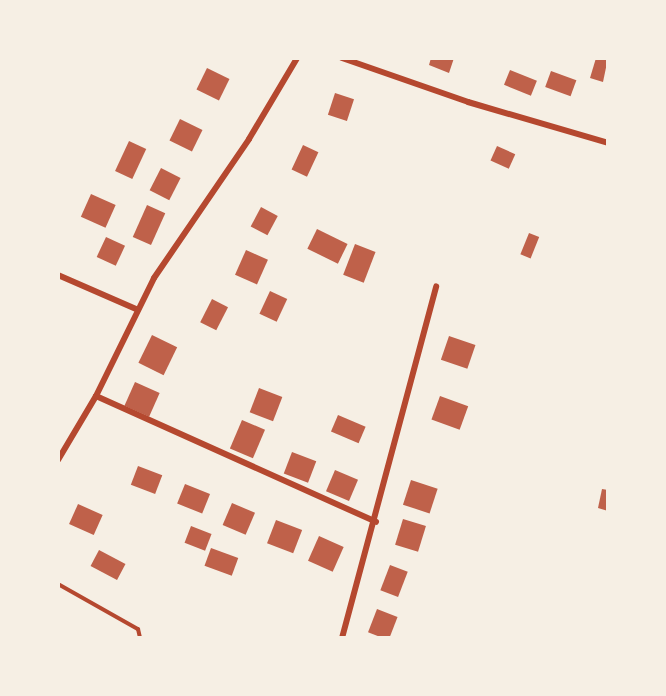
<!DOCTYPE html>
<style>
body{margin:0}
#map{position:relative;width:666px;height:696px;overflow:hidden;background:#f6efe4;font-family:Rubik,sans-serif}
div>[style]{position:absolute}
.building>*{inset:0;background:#bf614a;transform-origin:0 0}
.service>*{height:4px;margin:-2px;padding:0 2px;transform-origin:2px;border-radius:2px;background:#b5482f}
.minor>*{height:6px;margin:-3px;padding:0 3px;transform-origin:3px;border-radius:3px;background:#b5482f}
span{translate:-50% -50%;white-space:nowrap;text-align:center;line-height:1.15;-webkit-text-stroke:4.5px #f6efe4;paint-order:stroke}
.frame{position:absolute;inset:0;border:60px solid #f6efe4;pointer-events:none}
</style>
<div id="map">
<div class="building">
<i style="clip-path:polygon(431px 58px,454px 58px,449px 73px,429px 65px)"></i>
<i style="clip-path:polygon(596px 58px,608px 58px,603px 82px,590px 78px)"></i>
<i style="left:207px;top:68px;width:25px;height:24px;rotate:26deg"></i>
<i style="left:510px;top:70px;width:29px;height:16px;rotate:22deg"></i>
<i style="left:551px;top:71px;width:27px;height:17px;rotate:20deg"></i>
<i style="left:335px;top:93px;width:20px;height:23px;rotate:18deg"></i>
<i style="left:180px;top:119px;width:25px;height:24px;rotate:26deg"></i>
<i style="left:129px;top:141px;width:19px;height:33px;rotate:25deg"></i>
<i style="left:303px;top:145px;width:17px;height:27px;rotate:25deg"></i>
<i style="left:497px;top:146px;width:20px;height:16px;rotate:24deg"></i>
<i style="left:161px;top:168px;width:22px;height:25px;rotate:27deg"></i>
<i style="left:91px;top:194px;width:27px;height:25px;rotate:24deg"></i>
<i style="left:147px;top:205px;width:20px;height:35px;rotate:24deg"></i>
<i style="left:261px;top:207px;width:19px;height:22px;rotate:28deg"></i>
<i style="left:317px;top:229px;width:34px;height:22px;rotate:26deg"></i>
<i style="left:529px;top:233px;width:11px;height:23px;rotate:22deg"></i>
<i style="left:106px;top:237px;width:21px;height:22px;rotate:25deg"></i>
<i style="left:355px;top:244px;width:22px;height:33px;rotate:21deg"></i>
<i style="left:246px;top:250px;width:24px;height:27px;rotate:24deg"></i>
<i style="left:270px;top:291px;width:19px;height:25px;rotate:25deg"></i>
<i style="left:212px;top:299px;width:18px;height:26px;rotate:27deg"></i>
<i style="left:152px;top:335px;width:28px;height:31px;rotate:26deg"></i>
<i style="left:449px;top:336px;width:28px;height:25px;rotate:19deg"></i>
<i style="left:135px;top:382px;width:27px;height:26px;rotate:24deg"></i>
<i style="left:259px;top:388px;width:25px;height:26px;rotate:21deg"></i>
<i style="left:440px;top:396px;width:30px;height:25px;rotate:20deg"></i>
<i style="left:338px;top:415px;width:30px;height:18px;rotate:23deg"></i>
<i style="left:242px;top:420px;width:25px;height:31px;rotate:23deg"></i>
<i style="left:292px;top:452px;width:26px;height:23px;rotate:21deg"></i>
<i style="left:138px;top:466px;width:26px;height:20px;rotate:21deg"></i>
<i style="left:335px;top:470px;width:25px;height:23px;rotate:23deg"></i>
<i style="left:411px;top:480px;width:28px;height:26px;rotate:18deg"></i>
<i style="left:185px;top:484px;width:27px;height:21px;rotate:22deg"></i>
<i style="clip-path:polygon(602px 489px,608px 490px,608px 511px,598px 508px)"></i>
<i style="left:232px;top:503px;width:25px;height:24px;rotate:23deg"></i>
<i style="left:78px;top:504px;width:27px;height:22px;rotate:24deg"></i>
<i style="left:403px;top:519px;width:24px;height:27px;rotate:17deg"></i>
<i style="left:276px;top:520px;width:28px;height:25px;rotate:21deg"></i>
<i style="left:191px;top:526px;width:22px;height:18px;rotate:21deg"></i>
<i style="left:319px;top:536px;width:27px;height:27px;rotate:24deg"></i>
<i style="left:211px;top:548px;width:29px;height:19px;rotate:20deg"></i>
<i style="left:99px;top:550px;width:30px;height:18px;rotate:28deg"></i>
<i style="left:390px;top:565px;width:19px;height:27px;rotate:21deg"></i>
<i style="left:377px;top:609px;width:22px;height:25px;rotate:21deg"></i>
</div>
<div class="service">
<i style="left:58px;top:584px;width:92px;rotate:29.4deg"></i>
<i style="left:138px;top:629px;width:9px;rotate:77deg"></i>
</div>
<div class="minor">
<i style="left:342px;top:58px;width:133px;rotate:19.2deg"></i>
<i style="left:468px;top:102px;width:146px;rotate:16.3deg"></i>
<i style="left:58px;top:275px;width:87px;rotate:23.6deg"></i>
<i style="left:96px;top:396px;width:307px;rotate:24.2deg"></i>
<i style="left:58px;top:460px;width:74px;rotate:-59.3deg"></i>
<i style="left:96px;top:396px;width:131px;rotate:-63.8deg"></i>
<i style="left:154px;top:278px;width:168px;rotate:-55.6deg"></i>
<i style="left:249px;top:139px;width:94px;rotate:-59.3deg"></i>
<i style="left:342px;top:638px;width:364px;rotate:-75deg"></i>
</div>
<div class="frame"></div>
</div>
